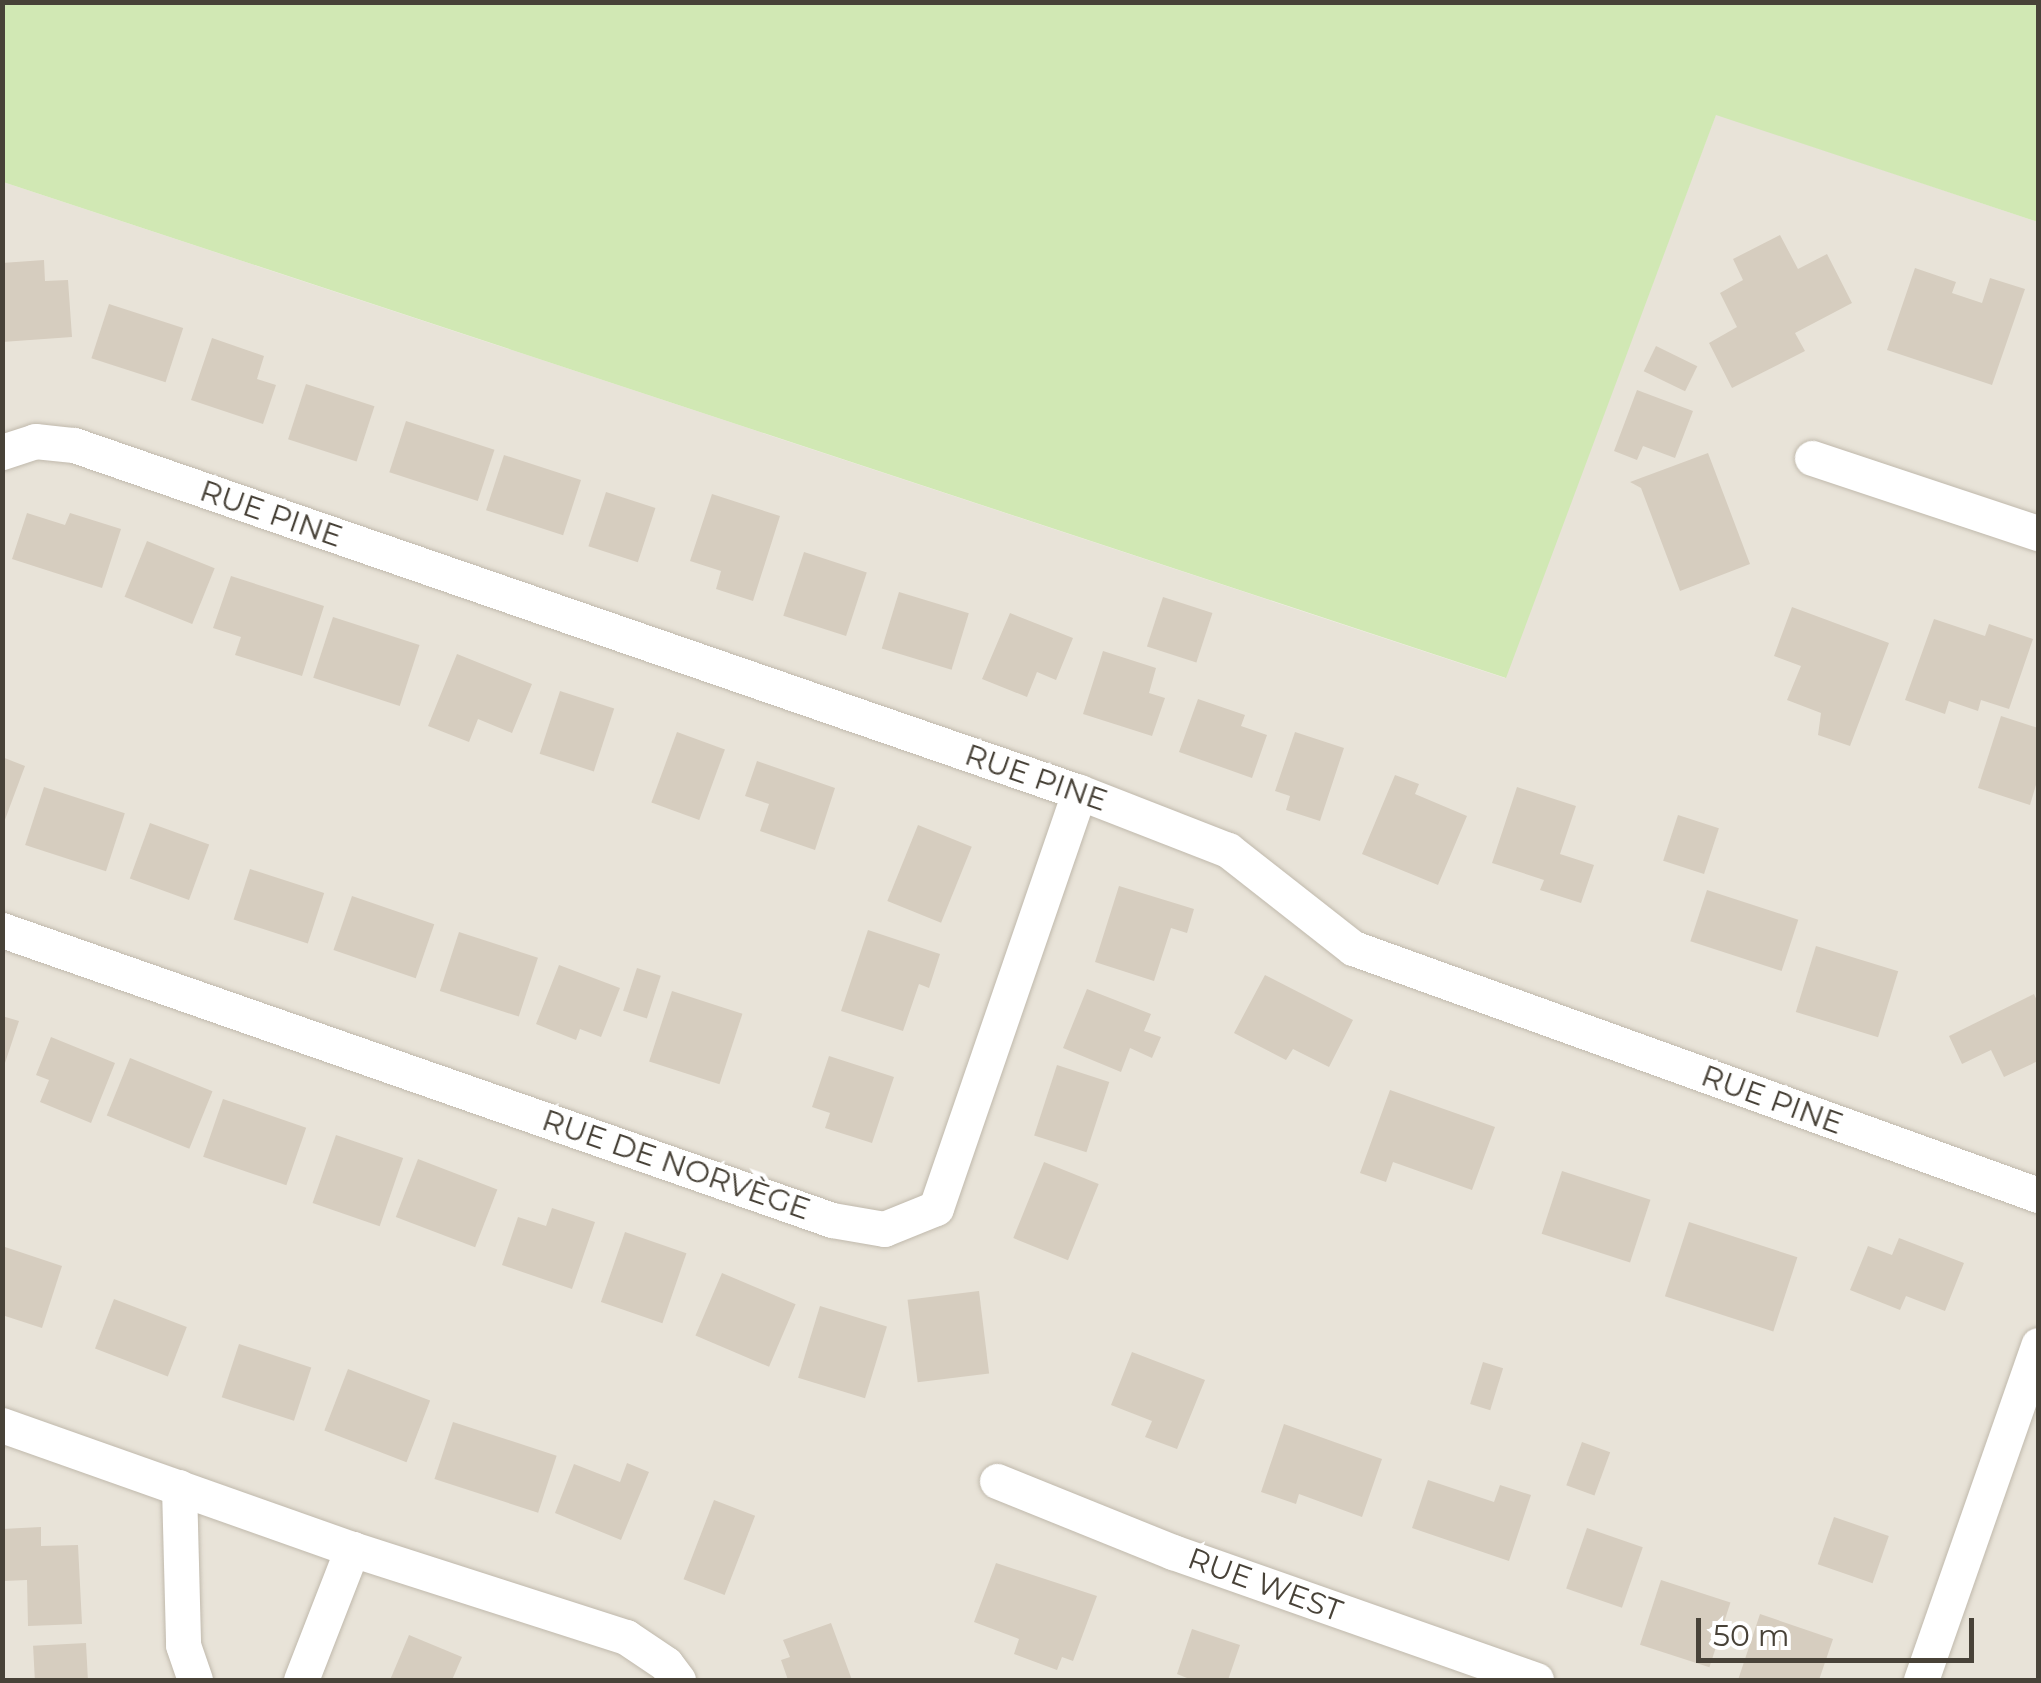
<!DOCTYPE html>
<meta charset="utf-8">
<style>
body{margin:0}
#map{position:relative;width:2041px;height:1683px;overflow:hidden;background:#f5f1ea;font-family:Montserrat,sans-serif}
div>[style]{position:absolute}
.residential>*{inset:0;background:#e8e3d8}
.green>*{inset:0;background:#d1e8b4}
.building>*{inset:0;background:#d6cdbf;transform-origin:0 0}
.roads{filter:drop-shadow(0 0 2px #c0b9ac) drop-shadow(0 0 2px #c0b9ac)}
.minor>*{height:35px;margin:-17.5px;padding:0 17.5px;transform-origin:17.5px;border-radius:17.5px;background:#fff}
span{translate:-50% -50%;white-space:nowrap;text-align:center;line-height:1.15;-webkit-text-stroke:8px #fff;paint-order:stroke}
.street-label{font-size:30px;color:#484238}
.frame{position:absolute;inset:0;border:5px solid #484238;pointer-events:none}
.scale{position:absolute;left:1696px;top:1618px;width:278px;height:45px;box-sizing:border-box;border:5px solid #484238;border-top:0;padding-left:12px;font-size:30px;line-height:35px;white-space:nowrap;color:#484238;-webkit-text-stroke:8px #fff;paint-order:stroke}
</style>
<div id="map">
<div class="residential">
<i style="clip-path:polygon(1716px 114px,2038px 222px,2038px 1680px,3px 1680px,3px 182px,1505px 678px)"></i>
</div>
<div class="green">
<i style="clip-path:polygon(3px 2px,2038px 3px,2038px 222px,1716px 115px,1506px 678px,3px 182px)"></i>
</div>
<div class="building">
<i style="clip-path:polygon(1780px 235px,1798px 269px,1827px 254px,1852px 303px,1795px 333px,1805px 351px,1732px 388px,1709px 343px,1737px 327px,1720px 293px,1743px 280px,1733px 259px)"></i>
<i style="clip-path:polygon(44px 260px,45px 281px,68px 280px,72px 337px,2px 342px,2px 263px)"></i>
<i style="clip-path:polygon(1915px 268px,1956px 282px,1952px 293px,1982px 303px,1990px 278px,2025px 289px,1992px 385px,1887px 350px)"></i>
<i style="left:109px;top:304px;width:78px;height:57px;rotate:18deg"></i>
<i style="clip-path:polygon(212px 338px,264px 356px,257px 379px,276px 385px,263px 424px,191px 400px)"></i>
<i style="left:1656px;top:346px;width:46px;height:28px;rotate:26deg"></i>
<i style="left:306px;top:384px;width:72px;height:58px;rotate:18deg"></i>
<i style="clip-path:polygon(1637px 390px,1693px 411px,1675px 458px,1643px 446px,1637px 460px,1614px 451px)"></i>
<i style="left:406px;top:421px;width:93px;height:54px;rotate:18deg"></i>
<i style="clip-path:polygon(1708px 453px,1750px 564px,1680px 591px,1641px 488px,1630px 482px)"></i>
<i style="left:504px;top:455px;width:81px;height:58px;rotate:18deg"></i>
<i style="left:606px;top:492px;width:52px;height:57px;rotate:18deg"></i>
<i style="clip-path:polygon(712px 494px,780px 516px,753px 601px,716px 589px,721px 571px,690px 561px)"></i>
<i style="clip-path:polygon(27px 513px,65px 525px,70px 513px,121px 529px,102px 588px,12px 559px)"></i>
<i style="left:147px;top:541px;width:73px;height:60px;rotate:22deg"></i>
<i style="left:804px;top:552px;width:66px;height:67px;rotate:18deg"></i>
<i style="clip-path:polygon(231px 576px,324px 606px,302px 676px,235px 655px,241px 637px,213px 628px)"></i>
<i style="left:899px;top:592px;width:73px;height:59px;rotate:17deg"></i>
<i style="left:1163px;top:597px;width:52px;height:52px;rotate:18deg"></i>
<i style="clip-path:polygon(1792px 607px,1889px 643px,1850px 746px,1818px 735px,1821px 713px,1787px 700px,1801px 666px,1774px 656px)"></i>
<i style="clip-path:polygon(1010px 613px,1073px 638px,1056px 680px,1037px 672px,1027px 697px,982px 679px)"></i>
<i style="left:333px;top:617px;width:91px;height:64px;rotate:18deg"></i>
<i style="clip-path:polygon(1934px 619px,1985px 636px,1989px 624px,2033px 639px,2009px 709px,1981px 700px,1978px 711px,1949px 701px,1945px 714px,1905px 700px)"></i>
<i style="clip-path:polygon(1103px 651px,1156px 668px,1149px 693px,1165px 698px,1152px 736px,1083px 714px)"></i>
<i style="clip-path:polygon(457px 654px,532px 684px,512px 733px,478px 719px,469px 742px,428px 726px)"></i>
<i style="left:560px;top:691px;width:57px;height:66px;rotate:18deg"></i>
<i style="clip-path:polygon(1198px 699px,1245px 715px,1241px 726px,1267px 735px,1252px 778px,1179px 752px)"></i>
<i style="clip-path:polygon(2001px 716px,2038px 728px,2038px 778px,2030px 805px,1978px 788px)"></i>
<i style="left:677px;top:732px;width:51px;height:75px;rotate:20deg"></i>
<i style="clip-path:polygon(1295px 732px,1344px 748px,1320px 821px,1286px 810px,1290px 796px,1275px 791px)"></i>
<i style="clip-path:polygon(2px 757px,25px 766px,3px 825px,2px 825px)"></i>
<i style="clip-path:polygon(757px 761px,835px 788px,815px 850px,760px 831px,769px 804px,745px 796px)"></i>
<i style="clip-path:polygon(1395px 775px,1419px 784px,1415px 794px,1467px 816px,1438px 885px,1362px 854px)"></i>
<i style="left:44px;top:787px;width:85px;height:61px;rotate:18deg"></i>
<i style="clip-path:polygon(1517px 787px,1576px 806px,1560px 854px,1594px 865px,1581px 903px,1540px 890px,1544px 880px,1492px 863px)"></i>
<i style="left:1678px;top:815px;width:43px;height:48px;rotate:18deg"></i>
<i style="left:150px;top:823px;width:63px;height:59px;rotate:20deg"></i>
<i style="left:918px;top:825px;width:58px;height:82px;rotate:22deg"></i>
<i style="left:250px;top:869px;width:78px;height:53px;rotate:18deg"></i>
<i style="clip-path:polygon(1119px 886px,1194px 909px,1187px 933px,1171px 928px,1154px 981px,1095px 962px)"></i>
<i style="left:1707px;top:890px;width:96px;height:54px;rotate:18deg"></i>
<i style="left:352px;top:896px;width:87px;height:57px;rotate:19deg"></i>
<i style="clip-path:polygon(868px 930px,940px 954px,929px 988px,919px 984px,903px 1031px,841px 1011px)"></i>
<i style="left:459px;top:932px;width:83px;height:62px;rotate:18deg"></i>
<i style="left:1816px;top:946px;width:86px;height:69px;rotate:17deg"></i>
<i style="clip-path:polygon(559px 965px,620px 988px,601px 1037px,580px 1029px,576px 1040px,536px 1024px)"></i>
<i style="left:637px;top:968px;width:25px;height:45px;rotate:18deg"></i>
<i style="clip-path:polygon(1265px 975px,1353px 1020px,1329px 1067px,1293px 1049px,1286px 1060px,1234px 1033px)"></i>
<i style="clip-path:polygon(1087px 989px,1151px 1014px,1144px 1031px,1161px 1037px,1152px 1058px,1130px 1048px,1121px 1072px,1063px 1048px)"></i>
<i style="left:672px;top:991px;width:74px;height:74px;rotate:18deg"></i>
<i style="clip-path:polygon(2034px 994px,2038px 1003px,2038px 1061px,2004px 1077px,1991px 1050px,1962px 1064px,1949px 1036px)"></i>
<i style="clip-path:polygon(2px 1016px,19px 1021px,3px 1069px,2px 1069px)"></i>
<i style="clip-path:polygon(51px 1037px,115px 1063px,91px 1123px,40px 1102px,49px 1080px,36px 1075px)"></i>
<i style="clip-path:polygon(829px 1056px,894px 1077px,872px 1143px,825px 1128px,830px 1113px,812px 1107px)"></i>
<i style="left:130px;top:1058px;width:89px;height:62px;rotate:22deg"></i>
<i style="left:1057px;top:1065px;width:55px;height:74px;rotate:18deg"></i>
<i style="clip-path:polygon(1390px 1090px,1495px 1127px,1472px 1190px,1393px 1162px,1386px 1182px,1360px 1173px)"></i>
<i style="left:223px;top:1099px;width:88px;height:61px;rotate:19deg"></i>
<i style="left:336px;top:1135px;width:71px;height:72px;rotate:19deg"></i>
<i style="left:418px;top:1159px;width:85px;height:62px;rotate:21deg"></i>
<i style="left:1044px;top:1162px;width:59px;height:82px;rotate:22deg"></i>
<i style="left:1562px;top:1171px;width:93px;height:66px;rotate:18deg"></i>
<i style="clip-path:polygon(552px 1208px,595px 1222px,572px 1289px,502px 1265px,518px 1217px,546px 1226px)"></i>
<i style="left:1689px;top:1222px;width:114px;height:78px;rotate:18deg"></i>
<i style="left:625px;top:1232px;width:65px;height:74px;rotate:19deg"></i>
<i style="clip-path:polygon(1899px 1238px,1964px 1263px,1945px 1311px,1906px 1296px,1900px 1310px,1850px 1290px,1868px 1246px,1892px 1255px)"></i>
<i style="clip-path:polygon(2px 1246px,62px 1266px,42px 1328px,2px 1315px)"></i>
<i style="left:722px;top:1273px;width:80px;height:68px;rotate:23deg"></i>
<i style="left:979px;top:1291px;width:83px;height:72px;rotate:83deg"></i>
<i style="left:114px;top:1299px;width:78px;height:53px;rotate:21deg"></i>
<i style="left:820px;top:1306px;width:70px;height:75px;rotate:17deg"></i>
<i style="left:239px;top:1344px;width:76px;height:56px;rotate:18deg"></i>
<i style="clip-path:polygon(1132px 1352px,1205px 1380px,1177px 1449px,1145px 1437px,1152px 1421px,1111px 1405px)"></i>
<i style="left:1483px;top:1362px;width:21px;height:44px;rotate:17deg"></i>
<i style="left:348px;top:1369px;width:88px;height:66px;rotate:21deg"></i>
<i style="left:453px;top:1422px;width:109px;height:60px;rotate:18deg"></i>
<i style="clip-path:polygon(1284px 1424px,1382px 1459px,1362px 1517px,1299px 1494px,1296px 1504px,1261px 1492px)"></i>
<i style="left:1582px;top:1442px;width:30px;height:46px;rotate:20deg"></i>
<i style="clip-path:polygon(627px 1463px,649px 1472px,621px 1540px,555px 1513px,574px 1464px,620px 1482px)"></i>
<i style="clip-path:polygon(1428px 1480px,1494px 1502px,1500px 1485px,1531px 1495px,1509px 1561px,1412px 1528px)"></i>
<i style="left:714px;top:1500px;width:44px;height:85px;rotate:21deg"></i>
<i style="left:1834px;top:1517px;width:58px;height:50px;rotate:19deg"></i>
<i style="clip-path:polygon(41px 1527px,41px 1546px,78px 1545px,82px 1624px,28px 1626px,27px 1580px,4px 1581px,2px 1529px)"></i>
<i style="left:1587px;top:1528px;width:59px;height:64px;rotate:19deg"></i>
<i style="clip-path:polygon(996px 1563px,1097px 1596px,1073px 1661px,1062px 1657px,1057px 1670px,1014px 1654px,1019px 1639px,974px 1622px)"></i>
<i style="left:1661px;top:1580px;width:73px;height:68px;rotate:18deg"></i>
<i style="clip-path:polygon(1760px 1614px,1833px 1639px,1819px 1680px,1738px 1680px)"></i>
<i style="clip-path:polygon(831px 1623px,852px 1680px,788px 1680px,781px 1660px,790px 1657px,783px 1640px)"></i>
<i style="clip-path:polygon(1192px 1629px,1240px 1645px,1228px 1680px,1192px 1680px,1177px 1674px)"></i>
<i style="clip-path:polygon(409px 1635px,462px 1657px,452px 1680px,390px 1680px)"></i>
<i style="left:86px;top:1643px;width:37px;height:53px;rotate:87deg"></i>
</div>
<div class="roads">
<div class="minor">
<i style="left:2px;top:452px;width:35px;rotate:-18deg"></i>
<i style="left:35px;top:441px;width:39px;rotate:6deg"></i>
<i style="left:74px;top:445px;width:1063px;rotate:19.05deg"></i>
<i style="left:1079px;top:792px;width:160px;rotate:21.3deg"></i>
<i style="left:1228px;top:850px;width:159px;rotate:38.1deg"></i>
<i style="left:1353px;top:948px;width:728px;rotate:19.83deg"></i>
<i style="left:1812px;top:458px;width:238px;rotate:18.4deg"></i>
<i style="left:2px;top:930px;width:879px;rotate:19.26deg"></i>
<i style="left:832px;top:1220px;width:53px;rotate:9.8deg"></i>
<i style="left:884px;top:1229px;width:56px;rotate:-22deg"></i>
<i style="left:936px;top:1208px;width:440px;rotate:-71deg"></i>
<i style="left:2px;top:1425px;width:371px;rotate:19.5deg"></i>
<i style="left:352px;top:1549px;width:288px;rotate:17.8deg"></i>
<i style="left:626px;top:1637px;width:48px;rotate:34deg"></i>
<i style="left:666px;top:1664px;width:20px;rotate:53deg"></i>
<i style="left:997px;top:1481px;width:190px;rotate:22deg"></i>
<i style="left:1173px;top:1552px;width:385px;rotate:19.4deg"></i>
<i style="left:179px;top:1487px;width:158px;rotate:88.5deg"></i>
<i style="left:183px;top:1645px;width:37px;rotate:71deg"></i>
<i style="left:301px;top:1680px;width:141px;rotate:-68.7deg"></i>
<i style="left:1921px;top:1680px;width:355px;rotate:-70.7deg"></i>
</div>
</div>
<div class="street-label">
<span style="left:271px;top:514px;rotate:19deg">RUE PINE</span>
<span style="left:1036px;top:778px;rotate:19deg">RUE PINE</span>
<span style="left:1772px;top:1100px;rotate:20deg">RUE PINE</span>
<span style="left:676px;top:1165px;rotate:19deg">RUE DE NORVÈGE</span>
<span style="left:1265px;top:1585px;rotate:20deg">RUE WEST</span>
</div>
<div class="frame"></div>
<div class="scale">50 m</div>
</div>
